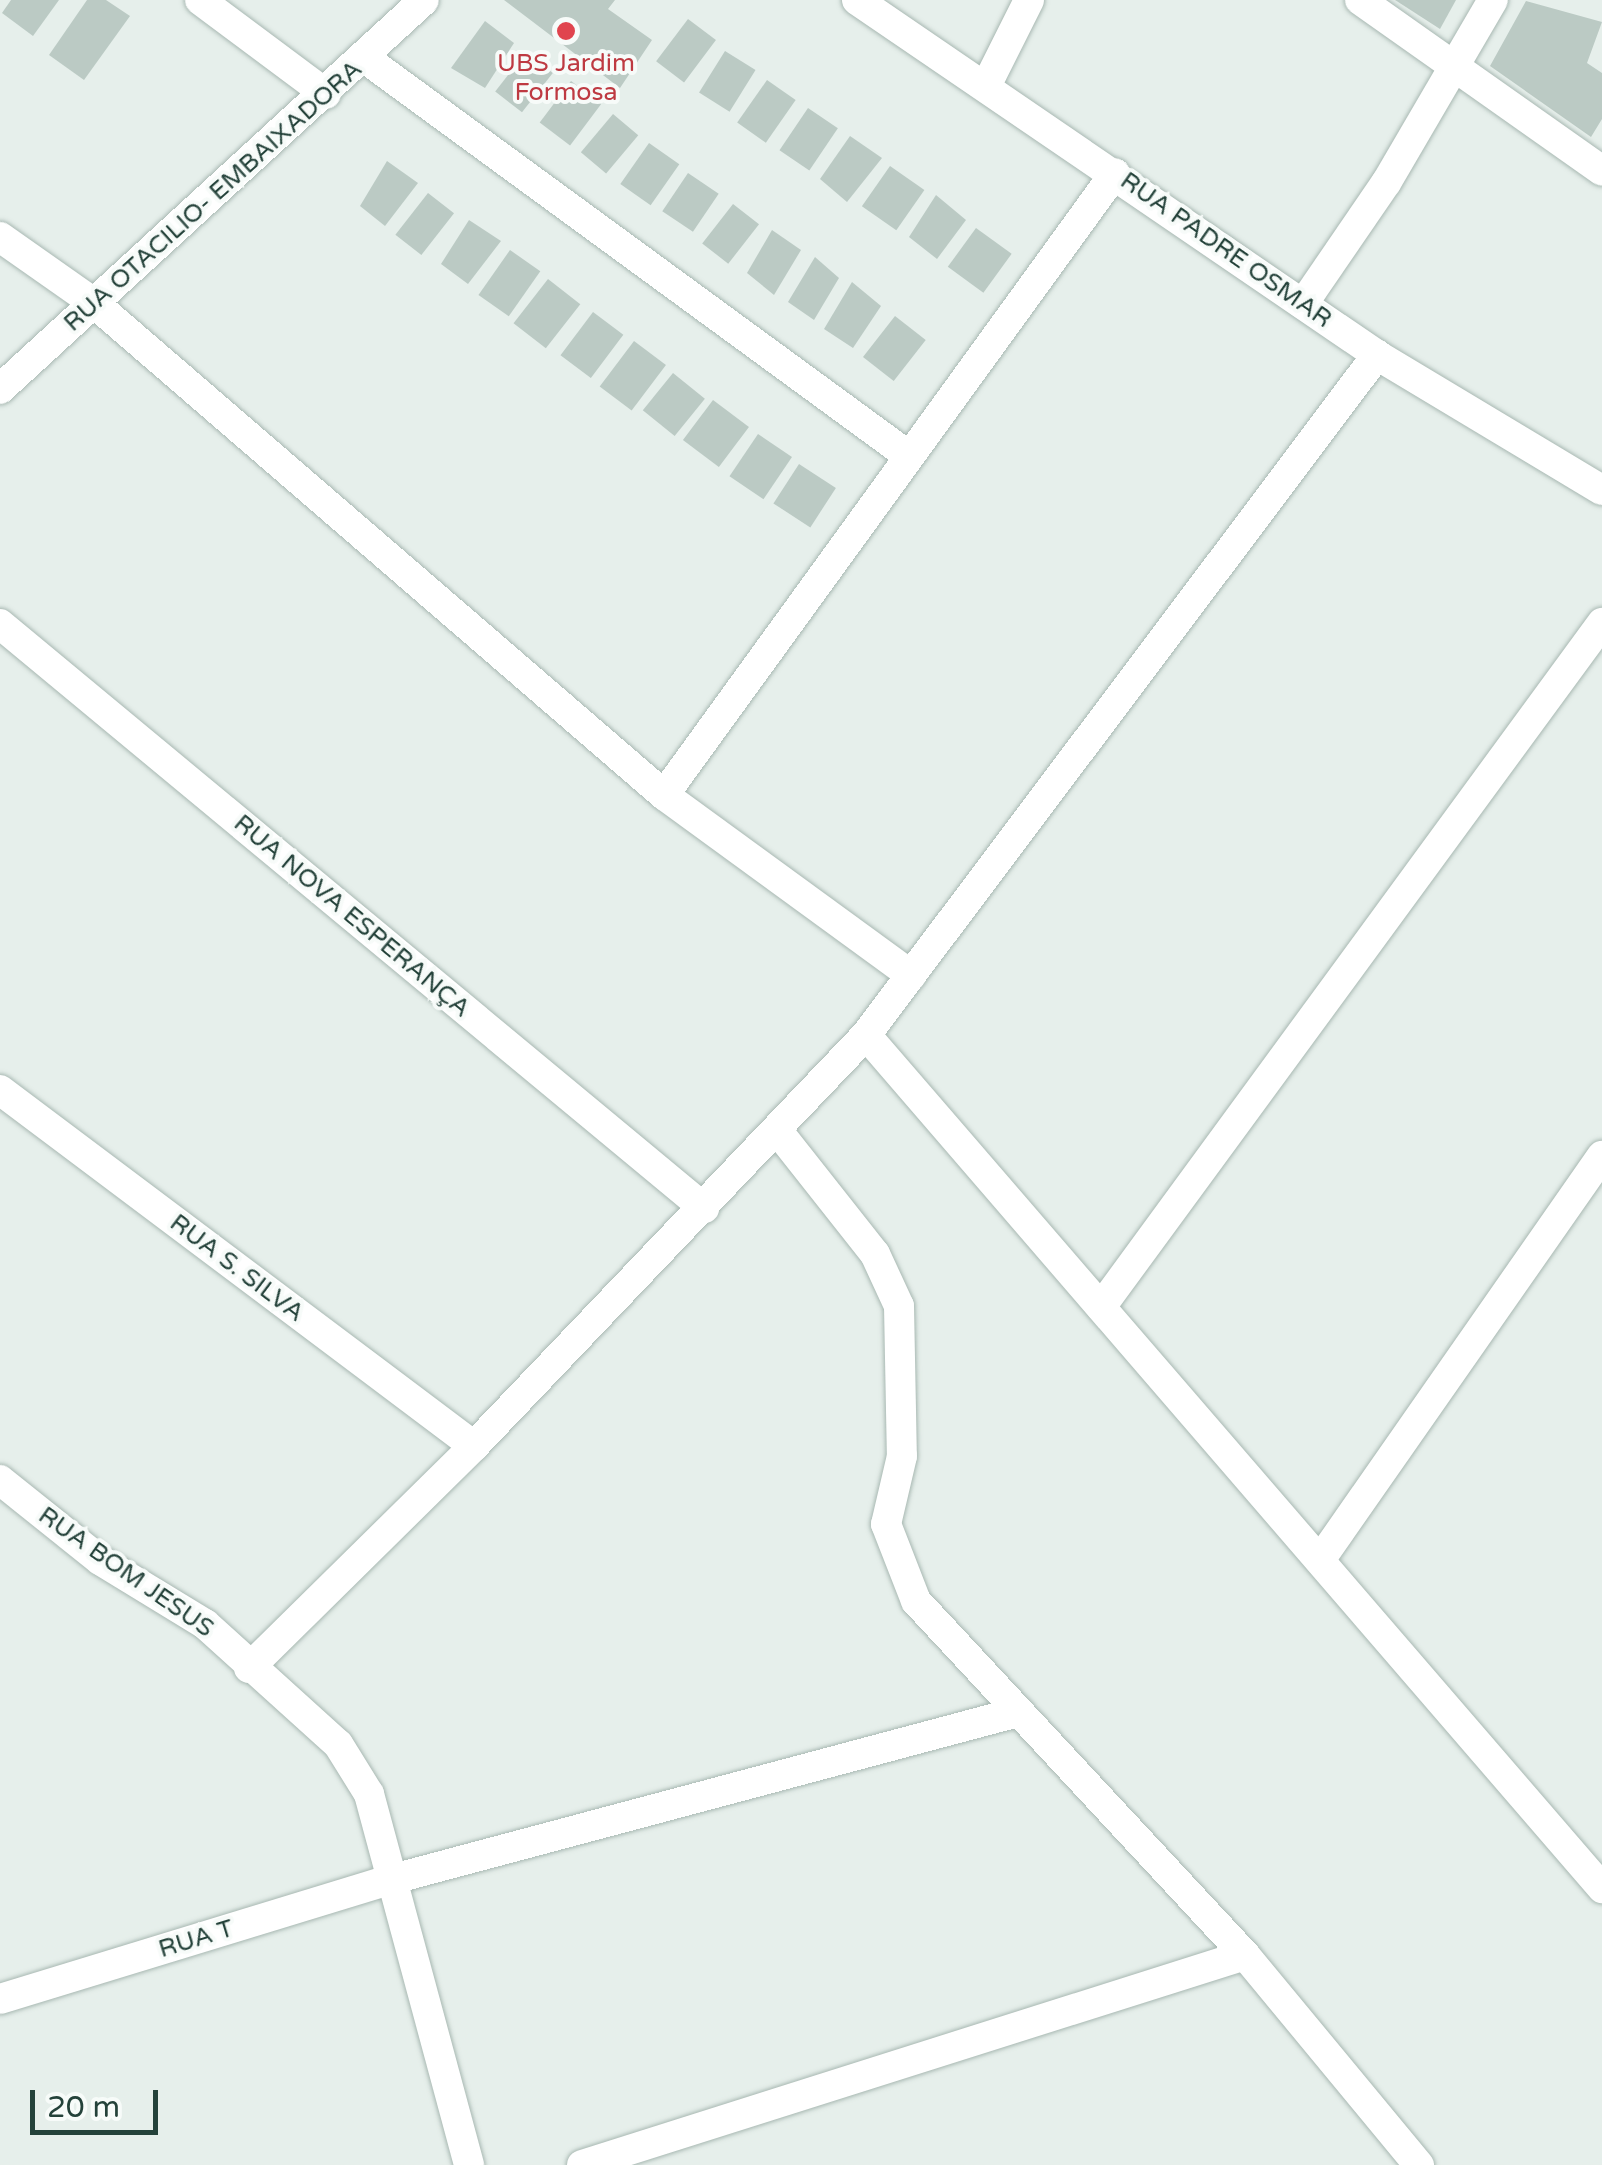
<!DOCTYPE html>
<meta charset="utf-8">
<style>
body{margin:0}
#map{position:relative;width:1602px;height:2165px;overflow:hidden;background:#e6efeb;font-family:"Varela Round",sans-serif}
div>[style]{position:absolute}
.building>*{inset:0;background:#bbcac4;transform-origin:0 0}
.roads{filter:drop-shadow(0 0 2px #a8b8b2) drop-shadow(0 0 2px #a8b8b2)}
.minor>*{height:30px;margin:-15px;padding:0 15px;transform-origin:15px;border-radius:15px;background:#fff}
.dots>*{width:28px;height:28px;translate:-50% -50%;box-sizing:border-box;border:5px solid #f7fbf9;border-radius:50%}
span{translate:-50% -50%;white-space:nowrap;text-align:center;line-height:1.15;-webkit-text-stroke:8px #f7fbf9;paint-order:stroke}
.health-label{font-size:25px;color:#be3a42}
.street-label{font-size:25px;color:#24423a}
.scale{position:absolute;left:30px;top:2090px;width:128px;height:45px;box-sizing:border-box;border:5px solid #24423a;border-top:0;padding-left:12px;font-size:30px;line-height:35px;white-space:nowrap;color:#24423a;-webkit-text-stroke:8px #f7fbf9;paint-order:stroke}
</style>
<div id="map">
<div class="building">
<i style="clip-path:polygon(11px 0,59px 0,33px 36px,2px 13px)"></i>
<i style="clip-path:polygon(87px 0,106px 0,130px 16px,84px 80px,49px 55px)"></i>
<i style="clip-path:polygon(504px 0,615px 0,608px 9px,652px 40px,620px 88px)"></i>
<i style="clip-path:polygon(1395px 0,1456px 0,1440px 29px)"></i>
<i style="clip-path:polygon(1526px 1px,1602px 22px,1587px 63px,1602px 73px,1602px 119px,1591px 137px,1490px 66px)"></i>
<i style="left:688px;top:19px;width:35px;height:53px;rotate:37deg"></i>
<i style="clip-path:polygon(485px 21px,514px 43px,485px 88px,451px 68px)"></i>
<i style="left:725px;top:51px;width:36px;height:49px;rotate:32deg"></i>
<i style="left:526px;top:52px;width:34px;height:50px;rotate:38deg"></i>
<i style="left:767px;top:80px;width:35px;height:52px;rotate:35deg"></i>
<i style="left:571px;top:81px;width:38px;height:52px;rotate:37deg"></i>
<i style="left:808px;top:108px;width:36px;height:51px;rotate:34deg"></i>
<i style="left:613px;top:114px;width:33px;height:50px;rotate:40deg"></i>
<i style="clip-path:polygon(850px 136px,882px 158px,847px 202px,820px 179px)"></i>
<i style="left:649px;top:143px;width:37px;height:50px;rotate:35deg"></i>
<i style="clip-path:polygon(387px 161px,418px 183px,385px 226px,360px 206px)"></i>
<i style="left:890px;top:166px;width:42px;height:49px;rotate:35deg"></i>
<i style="left:688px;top:173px;width:37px;height:46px;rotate:34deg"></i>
<i style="left:428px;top:193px;width:33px;height:53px;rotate:38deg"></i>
<i style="clip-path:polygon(936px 195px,966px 220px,937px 259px,909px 237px)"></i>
<i style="left:733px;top:204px;width:33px;height:50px;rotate:38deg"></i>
<i style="clip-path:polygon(469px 220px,501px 241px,468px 284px,441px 264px)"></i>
<i style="left:976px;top:228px;width:44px;height:48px;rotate:36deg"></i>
<i style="clip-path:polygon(772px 230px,801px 250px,774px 295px,747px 273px)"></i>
<i style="left:510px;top:250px;width:37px;height:55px;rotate:35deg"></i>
<i style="clip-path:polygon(815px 257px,839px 278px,814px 320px,788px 302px)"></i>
<i style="left:548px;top:279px;width:41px;height:56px;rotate:38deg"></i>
<i style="clip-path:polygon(852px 282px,881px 306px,853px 348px,824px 329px)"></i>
<i style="left:593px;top:312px;width:38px;height:54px;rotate:37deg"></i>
<i style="left:895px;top:316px;width:39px;height:52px;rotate:38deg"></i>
<i style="left:634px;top:341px;width:40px;height:57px;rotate:37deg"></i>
<i style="left:673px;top:373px;width:41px;height:48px;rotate:39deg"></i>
<i style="left:713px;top:400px;width:45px;height:50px;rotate:37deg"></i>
<i style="left:758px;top:434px;width:41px;height:51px;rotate:34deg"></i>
<i style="left:799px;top:464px;width:44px;height:47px;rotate:33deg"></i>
</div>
<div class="roads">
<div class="minor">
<i style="left:200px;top:0;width:157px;rotate:36.7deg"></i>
<i style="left:857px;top:0;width:630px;rotate:34.32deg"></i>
<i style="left:1377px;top:355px;width:262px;rotate:31deg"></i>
<i style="left:1360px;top:0;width:296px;rotate:35.2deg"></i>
<i style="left:366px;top:59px;width:669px;rotate:36.18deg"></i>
<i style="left:986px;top:86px;width:96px;rotate:-63.4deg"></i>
<i style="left:0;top:237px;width:115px;rotate:35.1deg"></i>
<i style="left:94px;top:303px;width:753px;rotate:40.8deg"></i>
<i style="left:664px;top:795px;width:306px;rotate:36.1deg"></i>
<i style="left:1303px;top:304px;width:147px;rotate:-55.6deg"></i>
<i style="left:1386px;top:183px;width:212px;rotate:-59.7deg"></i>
<i style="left:0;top:389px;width:575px;rotate:-42.53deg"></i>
<i style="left:0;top:624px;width:915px;rotate:39.68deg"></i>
<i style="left:664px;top:795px;width:768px;rotate:-54.05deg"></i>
<i style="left:866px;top:1035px;width:1127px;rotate:49.21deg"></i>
<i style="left:0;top:1090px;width:593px;rotate:36.91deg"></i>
<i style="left:777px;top:1130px;width:158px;rotate:51.7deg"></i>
<i style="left:875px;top:1254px;width:57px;rotate:65.2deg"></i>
<i style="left:899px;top:1306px;width:150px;rotate:88.9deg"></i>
<i style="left:902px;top:1456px;width:70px;rotate:103.2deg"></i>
<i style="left:886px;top:1524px;width:83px;rotate:68.7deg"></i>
<i style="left:916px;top:1601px;width:483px;rotate:47.1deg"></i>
<i style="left:1245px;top:1955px;width:273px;rotate:50.4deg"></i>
<i style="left:1101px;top:1307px;width:848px;rotate:-53.78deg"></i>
<i style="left:0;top:1480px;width:128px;rotate:38.7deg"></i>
<i style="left:100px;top:1560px;width:123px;rotate:31.4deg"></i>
<i style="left:205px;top:1624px;width:179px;rotate:42.1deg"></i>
<i style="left:338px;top:1744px;width:59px;rotate:58.2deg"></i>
<i style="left:369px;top:1794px;width:384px;rotate:74.9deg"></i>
<i style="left:1320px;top:1560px;width:493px;rotate:-55.1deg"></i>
<i style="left:249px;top:1668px;width:316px;rotate:-44.6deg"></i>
<i style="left:474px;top:1446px;width:568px;rotate:-46.36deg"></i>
<i style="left:866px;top:1035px;width:851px;rotate:-53.08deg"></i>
<i style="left:0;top:1999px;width:411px;rotate:-17deg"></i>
<i style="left:393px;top:1879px;width:647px;rotate:-14.96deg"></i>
<i style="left:582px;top:2165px;width:695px;rotate:-17.58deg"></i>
</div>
</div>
<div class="dots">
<i style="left:566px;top:31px;background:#e0444e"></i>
</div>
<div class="health-label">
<span style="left:566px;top:78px">UBS Jardim<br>Formosa</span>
</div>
<div class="street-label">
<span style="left:213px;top:196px;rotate:-42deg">RUA OTACILIO- EMBAIXADORA</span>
<span style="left:1226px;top:250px;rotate:35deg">RUA PADRE OSMAR</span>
<span style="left:352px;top:916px;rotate:40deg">RUA NOVA ESPERANÇA</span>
<span style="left:237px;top:1268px;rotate:37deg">RUA S. SILVA</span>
<span style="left:126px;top:1572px;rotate:35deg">RUA BOM JESUS</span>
<span style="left:196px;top:1939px;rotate:-17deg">RUA T</span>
</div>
<div class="scale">20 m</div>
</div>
